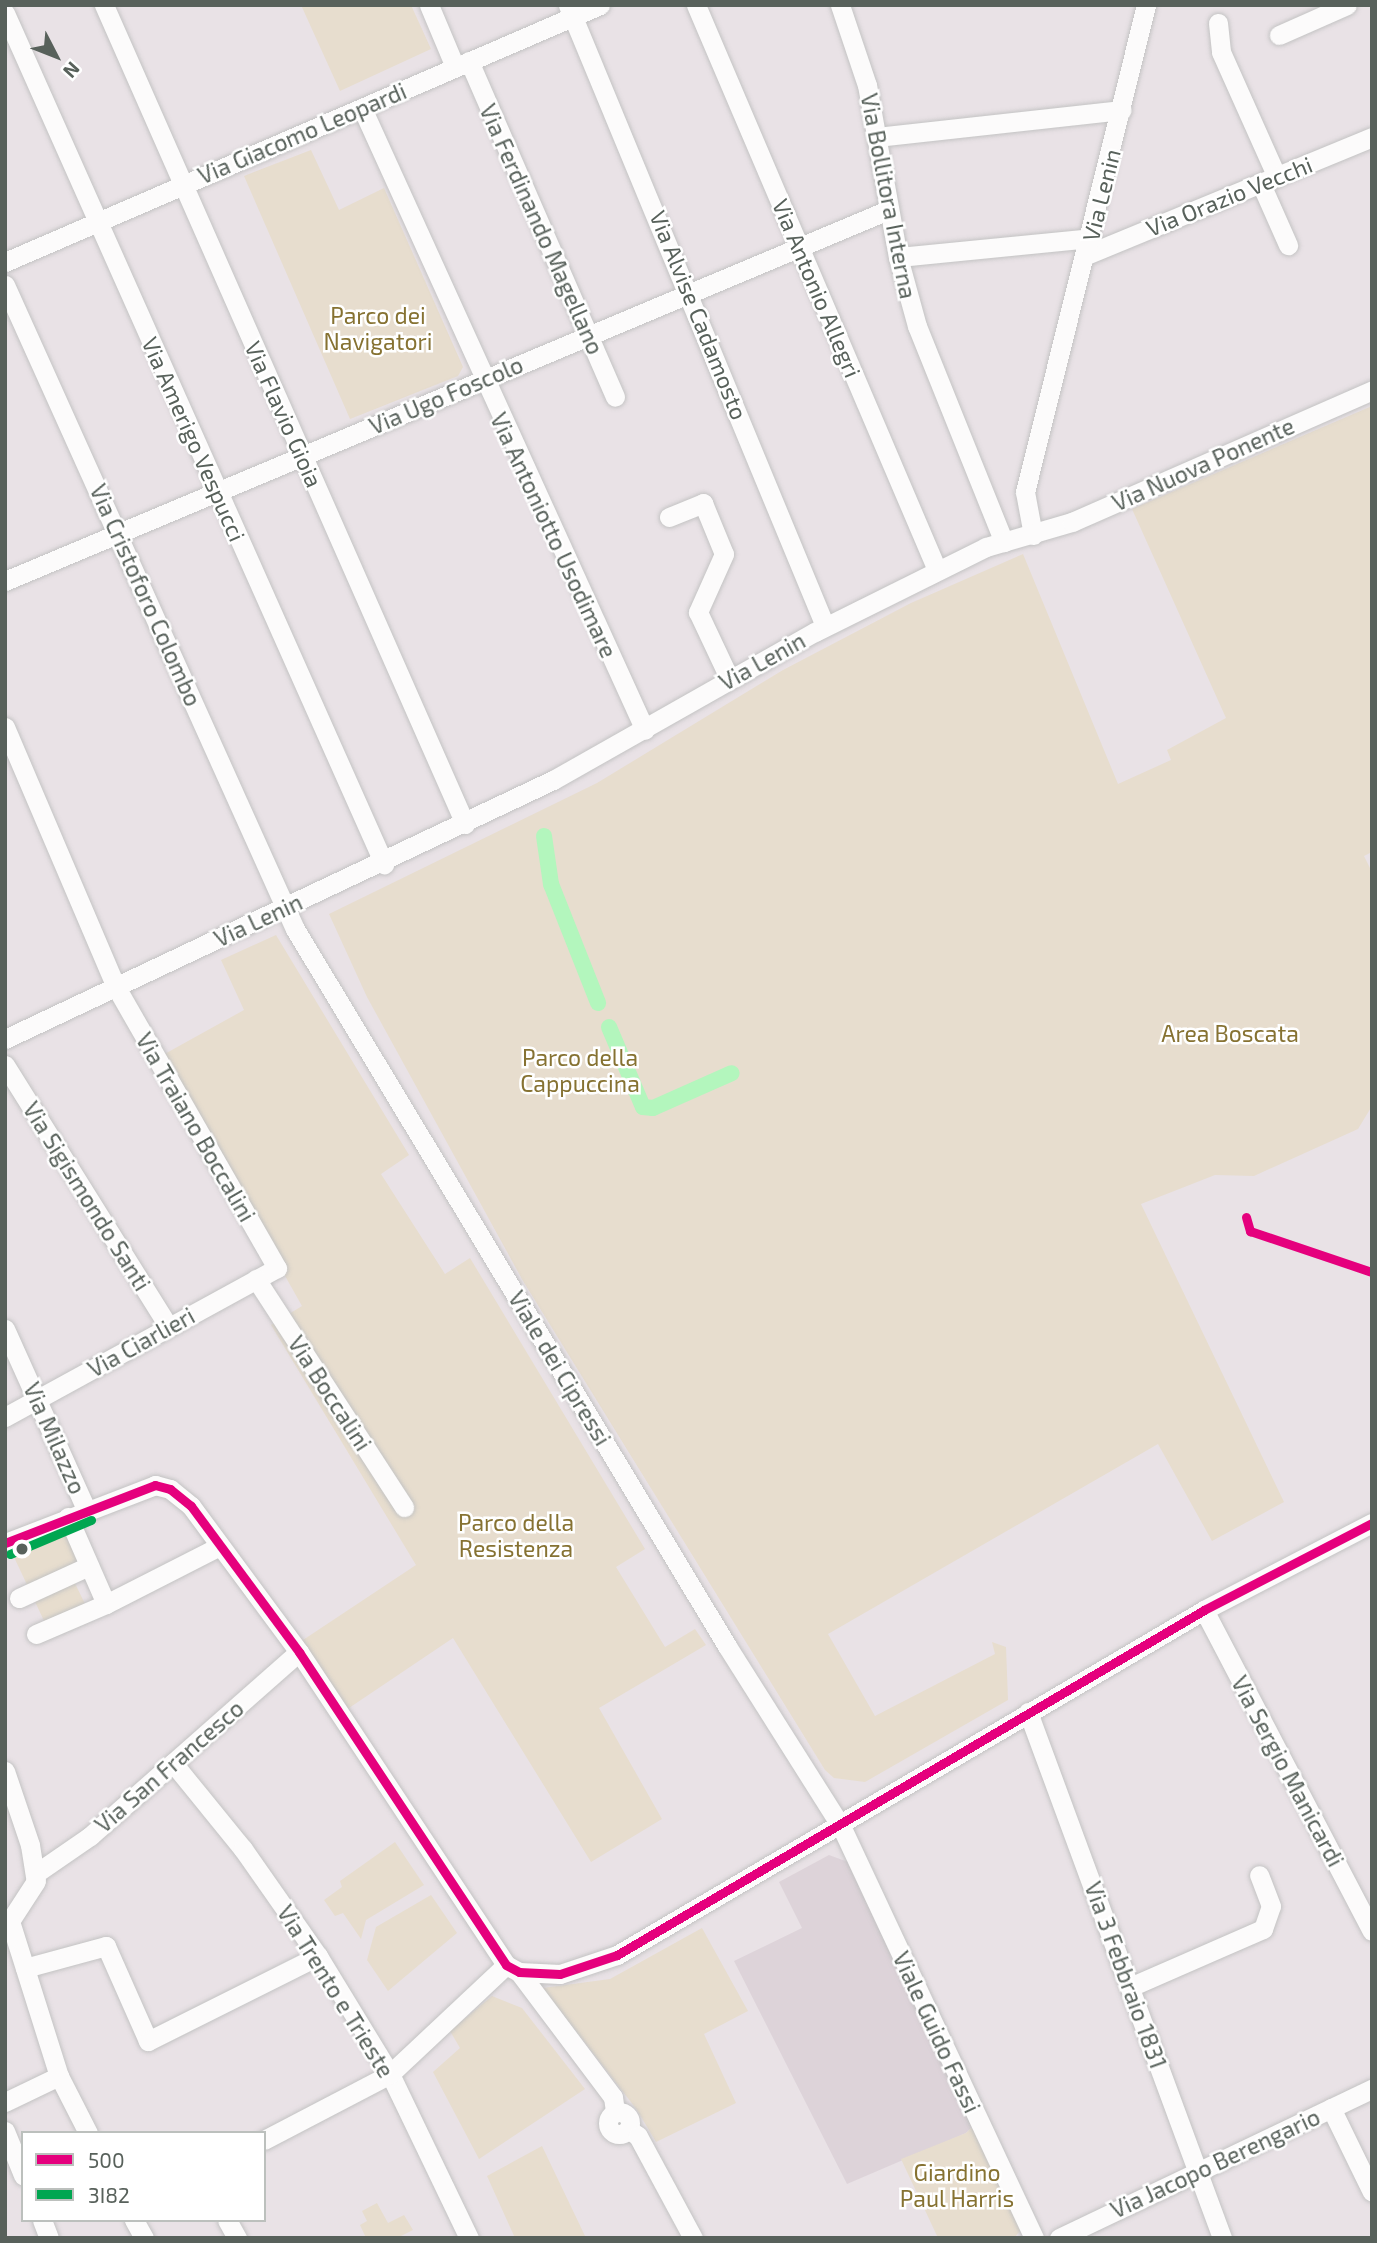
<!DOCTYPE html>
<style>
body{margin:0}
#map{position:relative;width:1377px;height:2243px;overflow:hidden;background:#e9e2e6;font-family:"Exo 2",sans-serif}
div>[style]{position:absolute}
.education>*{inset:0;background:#ddd3d9}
.green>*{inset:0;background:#e7ddce}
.canal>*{height:16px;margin:-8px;padding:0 8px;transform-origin:8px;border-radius:8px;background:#b3f6bd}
.roads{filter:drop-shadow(0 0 2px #c3c3c3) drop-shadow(0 0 2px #c3c3c3)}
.minor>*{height:19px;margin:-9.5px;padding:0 9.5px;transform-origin:9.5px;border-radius:9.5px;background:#fcfbfb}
.minor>.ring{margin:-9.5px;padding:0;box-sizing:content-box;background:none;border:19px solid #fcfbfb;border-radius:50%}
.bus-1>*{height:9px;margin:-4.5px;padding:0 4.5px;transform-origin:4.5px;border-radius:4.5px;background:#e5007d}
.bus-2>*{height:9px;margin:-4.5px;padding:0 4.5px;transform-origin:4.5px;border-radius:4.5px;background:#00a651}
.dots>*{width:19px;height:19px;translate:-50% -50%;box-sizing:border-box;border:4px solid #fff;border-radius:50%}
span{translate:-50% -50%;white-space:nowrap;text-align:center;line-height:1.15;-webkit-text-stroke:5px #fff;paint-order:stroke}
.street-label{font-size:23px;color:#58615b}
.park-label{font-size:23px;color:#867232}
.frame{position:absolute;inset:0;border:7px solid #58615b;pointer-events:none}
.legend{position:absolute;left:21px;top:2131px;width:245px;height:91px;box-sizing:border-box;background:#fff;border:2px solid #bcc0bd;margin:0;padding:9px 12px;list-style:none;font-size:21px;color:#58615b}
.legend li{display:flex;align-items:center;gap:14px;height:35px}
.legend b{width:35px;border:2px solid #bcc0bd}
.north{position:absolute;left:21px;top:21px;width:70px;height:70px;-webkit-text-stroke:5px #fff;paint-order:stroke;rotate:132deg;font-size:19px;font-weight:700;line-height:28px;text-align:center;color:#58615b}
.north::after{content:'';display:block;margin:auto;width:24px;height:32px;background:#58615b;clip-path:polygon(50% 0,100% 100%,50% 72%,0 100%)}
</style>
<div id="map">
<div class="education">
<i style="clip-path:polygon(829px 1855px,848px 1862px,972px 2127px,966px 2133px,847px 2184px,734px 1961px,802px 1928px,779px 1882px)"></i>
</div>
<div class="green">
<i style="clip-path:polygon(301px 5px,411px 5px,431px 49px,340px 91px)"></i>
<i style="clip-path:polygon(311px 150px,339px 210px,384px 188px,463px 367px,458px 376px,350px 419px,244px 176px)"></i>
<i style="clip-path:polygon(1372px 406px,1372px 852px,1364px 856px,1372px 872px,1372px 1106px,1358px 1129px,1254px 1176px,1215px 1175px,1141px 1204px,1284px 1502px,1212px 1541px,1158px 1444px,828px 1634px,875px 1716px,995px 1654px,992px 1642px,1006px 1647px,1008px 1700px,865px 1782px,834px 1778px,825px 1770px,523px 1281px,367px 997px,329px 914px,597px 783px,783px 670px,911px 603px,1023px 554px,1118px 784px,1171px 760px,1167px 750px,1226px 718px,1132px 509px)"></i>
<i style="clip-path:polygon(276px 935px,409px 1155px,381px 1174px,445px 1274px,470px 1258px,645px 1549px,616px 1567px,665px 1647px,695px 1629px,706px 1645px,599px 1708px,662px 1819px,591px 1862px,453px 1638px,346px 1710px,300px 1642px,416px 1565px,271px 1325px,302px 1306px,161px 1056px,244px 1010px,221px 960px)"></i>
<i style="clip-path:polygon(66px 1530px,81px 1562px,68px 1569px,86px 1606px,46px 1625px,13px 1555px)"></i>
<i style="clip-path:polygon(395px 1842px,424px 1885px,366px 1920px,361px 1939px,343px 1913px,335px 1916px,324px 1900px,342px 1887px,340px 1881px)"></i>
<i style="clip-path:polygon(431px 1895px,457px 1933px,388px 1991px,367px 1960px,376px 1927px)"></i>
<i style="clip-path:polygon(702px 1928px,748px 2011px,704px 2034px,736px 2103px,656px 2142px,637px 2110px,543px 1988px,610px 1979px)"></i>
<i style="clip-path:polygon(492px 1996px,522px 2008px,585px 2089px,479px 2159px,433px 2072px,460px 2048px,450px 2031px)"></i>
<i style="clip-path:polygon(972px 2127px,1021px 2230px,1014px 2238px,938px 2238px,901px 2159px,966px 2133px)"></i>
<i style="clip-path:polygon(542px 2146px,586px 2238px,515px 2238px,487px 2176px)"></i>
<i style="clip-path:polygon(377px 2203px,388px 2223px,404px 2215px,413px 2230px,397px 2238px,366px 2238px,360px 2225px,367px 2221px,362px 2211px)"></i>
</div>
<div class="canal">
<i style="left:544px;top:836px;width:49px;rotate:81.7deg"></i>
<i style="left:551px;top:884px;width:128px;rotate:68.4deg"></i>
<i style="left:609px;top:1027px;width:87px;rotate:67deg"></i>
<i style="left:643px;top:1107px;width:10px;rotate:6deg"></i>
<i style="left:653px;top:1108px;width:86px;rotate:-23.9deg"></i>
</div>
<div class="roads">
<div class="minor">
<i style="left:104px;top:5px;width:895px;rotate:66.21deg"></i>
<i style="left:429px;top:5px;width:67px;rotate:67.2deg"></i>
<i style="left:568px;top:5px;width:672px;rotate:67.52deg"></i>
<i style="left:696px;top:5px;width:614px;rotate:66.9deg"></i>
<i style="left:840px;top:5px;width:84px;rotate:71.4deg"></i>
<i style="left:867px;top:85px;width:175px;rotate:79.8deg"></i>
<i style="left:898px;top:257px;width:72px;rotate:74.6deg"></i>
<i style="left:917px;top:326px;width:233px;rotate:68.1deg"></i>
<i style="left:5px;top:13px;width:932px;rotate:65.99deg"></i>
<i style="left:1218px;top:23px;width:29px;rotate:84deg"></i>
<i style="left:1221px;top:52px;width:137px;rotate:65.9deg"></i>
<i style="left:1279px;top:35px;width:74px;rotate:-23.8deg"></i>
<i style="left:469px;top:61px;width:366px;rotate:66.5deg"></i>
<i style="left:362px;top:108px;width:683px;rotate:65.54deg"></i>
<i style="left:877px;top:137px;width:246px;rotate:-6.3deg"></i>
<i style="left:1261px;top:184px;width:67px;rotate:66.1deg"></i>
<i style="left:1086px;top:255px;width:309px;rotate:-22.4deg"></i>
<i style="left:898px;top:257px;width:194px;rotate:-5.6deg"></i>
<i style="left:5px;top:262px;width:648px;rotate:-23.36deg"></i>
<i style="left:5px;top:285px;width:706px;rotate:65.76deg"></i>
<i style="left:295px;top:929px;width:837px;rotate:58.93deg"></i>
<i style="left:727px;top:1646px;width:213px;rotate:57.7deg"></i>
<i style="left:841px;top:1826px;width:455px;rotate:64.9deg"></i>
<i style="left:669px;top:517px;width:37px;rotate:-22deg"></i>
<i style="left:703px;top:503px;width:55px;rotate:67.6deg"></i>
<i style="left:724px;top:554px;width:64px;rotate:114.1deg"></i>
<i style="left:698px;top:612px;width:73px;rotate:64.8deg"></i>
<i style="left:1033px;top:535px;width:44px;rotate:-100.5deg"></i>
<i style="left:1025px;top:492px;width:502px;rotate:-76.05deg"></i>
<i style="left:5px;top:581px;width:958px;rotate:-22.79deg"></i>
<i style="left:5px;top:727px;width:283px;rotate:66.9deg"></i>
<i style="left:116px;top:987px;width:324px;rotate:60.2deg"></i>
<i style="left:277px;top:1268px;width:310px;rotate:151.3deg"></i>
<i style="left:5px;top:1039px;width:606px;rotate:-25.3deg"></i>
<i style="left:553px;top:780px;width:301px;rotate:-29.5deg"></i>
<i style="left:815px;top:632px;width:191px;rotate:-26.4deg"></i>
<i style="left:986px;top:547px;width:90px;rotate:-16.2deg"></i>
<i style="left:1072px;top:522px;width:328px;rotate:-23.7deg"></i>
<i style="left:5px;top:1065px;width:309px;rotate:58deg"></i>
<i style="left:256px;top:1279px;width:272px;rotate:57deg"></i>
<i style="left:5px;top:1329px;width:197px;rotate:65.8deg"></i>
<i style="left:68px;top:1517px;width:95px;rotate:66.4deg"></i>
<i style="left:106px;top:1604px;width:128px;rotate:-27deg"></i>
<i style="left:5px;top:1543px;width:161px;rotate:-21.1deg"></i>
<i style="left:155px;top:1485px;width:16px;rotate:15deg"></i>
<i style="left:170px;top:1489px;width:27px;rotate:39deg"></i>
<i style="left:191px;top:1506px;width:182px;rotate:53.5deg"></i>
<i style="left:299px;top:1652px;width:375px;rotate:56.5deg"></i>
<i style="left:506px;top:1965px;width:15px;rotate:28deg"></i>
<i style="left:519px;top:1972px;width:41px;rotate:2.8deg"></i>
<i style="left:560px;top:1974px;width:60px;rotate:-18.4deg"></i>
<i style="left:617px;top:1955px;width:681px;rotate:-30.44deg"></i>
<i style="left:1204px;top:1610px;width:189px;rotate:-27.4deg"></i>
<i style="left:19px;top:1598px;width:77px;rotate:-24.6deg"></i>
<i style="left:1204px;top:1610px;width:362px;rotate:62.4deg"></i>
<i style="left:36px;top:1634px;width:76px;rotate:-23.2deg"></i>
<i style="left:1028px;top:1712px;width:561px;rotate:69.75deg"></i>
<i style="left:173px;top:1763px;width:111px;rotate:50.9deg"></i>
<i style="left:243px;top:1849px;width:131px;rotate:55deg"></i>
<i style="left:318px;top:1956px;width:138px;rotate:58.6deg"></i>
<i style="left:390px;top:2074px;width:182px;rotate:64.3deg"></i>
<i style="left:5px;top:1771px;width:78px;rotate:71.3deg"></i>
<i style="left:30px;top:1845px;width:36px;rotate:81deg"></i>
<i style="left:36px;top:1881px;width:48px;rotate:123deg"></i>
<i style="left:10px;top:1921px;width:163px;rotate:72.5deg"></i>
<i style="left:59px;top:2076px;width:64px;rotate:63deg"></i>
<i style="left:35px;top:1874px;width:67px;rotate:-34.6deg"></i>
<i style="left:90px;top:1836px;width:278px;rotate:-41.4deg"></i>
<i style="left:25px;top:1968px;width:84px;rotate:-15.2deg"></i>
<i style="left:106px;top:1946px;width:104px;rotate:66.1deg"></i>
<i style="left:148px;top:2041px;width:190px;rotate:-26.6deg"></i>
<i style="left:519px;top:1972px;width:156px;rotate:53.1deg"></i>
<i style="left:613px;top:2097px;width:15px;rotate:82deg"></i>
<i style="left:1130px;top:1987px;width:145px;rotate:-23.6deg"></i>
<i style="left:1263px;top:1929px;width:24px;rotate:-71deg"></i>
<i style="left:1271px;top:1906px;width:33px;rotate:-111deg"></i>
<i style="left:5px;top:2102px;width:60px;rotate:-25.7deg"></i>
<i style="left:1331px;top:2108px;width:93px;rotate:64deg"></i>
<i class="ring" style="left:608px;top:2112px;width:3px;height:3px"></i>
<i style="left:628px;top:2129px;width:12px;rotate:35deg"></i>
<i style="left:638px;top:2136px;width:116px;rotate:61.7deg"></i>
<i style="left:5px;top:2131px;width:48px;rotate:67.8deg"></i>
<i style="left:264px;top:2140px;width:142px;rotate:-27.6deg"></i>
<i style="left:390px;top:2074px;width:159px;rotate:-43.2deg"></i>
<i style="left:42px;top:2220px;width:19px;rotate:69deg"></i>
<i style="left:134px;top:2220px;width:21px;rotate:61deg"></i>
<i style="left:227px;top:2220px;width:21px;rotate:61deg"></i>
<i style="left:1059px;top:2238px;width:347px;rotate:-25.5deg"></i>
</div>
</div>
<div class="bus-1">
<i style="left:1246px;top:1217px;width:15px;rotate:74deg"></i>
<i style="left:1250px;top:1231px;width:129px;rotate:18.6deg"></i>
<i style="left:5px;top:1543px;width:161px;rotate:-21.1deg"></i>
<i style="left:155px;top:1485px;width:16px;rotate:15deg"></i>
<i style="left:170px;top:1489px;width:27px;rotate:39deg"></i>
<i style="left:191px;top:1506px;width:182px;rotate:53.5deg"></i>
<i style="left:299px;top:1652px;width:375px;rotate:56.5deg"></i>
<i style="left:506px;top:1965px;width:15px;rotate:28deg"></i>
<i style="left:519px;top:1972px;width:41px;rotate:2.8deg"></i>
<i style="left:560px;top:1974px;width:60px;rotate:-18.4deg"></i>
<i style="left:617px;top:1955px;width:681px;rotate:-30.44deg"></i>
<i style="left:1204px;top:1610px;width:189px;rotate:-27.4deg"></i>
</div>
<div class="bus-2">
<i style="left:10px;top:1554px;width:88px;rotate:-22.8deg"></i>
</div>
<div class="dots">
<i style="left:22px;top:1549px;background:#58615b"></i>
</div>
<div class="street-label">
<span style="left:302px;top:133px;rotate:-23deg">Via Giacomo Leopardi</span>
<span style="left:1101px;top:195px;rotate:-76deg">Via Lenin</span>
<span style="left:889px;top:196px;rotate:79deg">Via Bollitora Interna</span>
<span style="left:1229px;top:196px;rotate:-22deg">Via Orazio Vecchi</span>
<span style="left:542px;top:229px;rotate:66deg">Via Ferdinando Magellano</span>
<span style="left:817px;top:288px;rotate:67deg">Via Antonio Allegri</span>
<span style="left:699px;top:315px;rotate:68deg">Via Alvise Cadamosto</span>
<span style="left:446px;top:395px;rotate:-23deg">Via Ugo Foscolo</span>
<span style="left:284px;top:414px;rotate:66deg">Via Flavio Gioia</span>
<span style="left:194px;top:439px;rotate:66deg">Via Amerigo Vespucci</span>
<span style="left:1203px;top:464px;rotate:-24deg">Via Nuova Ponente</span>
<span style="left:554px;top:535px;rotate:65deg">Via Antoniotto Usodimare</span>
<span style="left:146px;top:595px;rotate:66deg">Via Cristoforo Colombo</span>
<span style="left:762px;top:661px;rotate:-29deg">Via Lenin</span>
<span style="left:258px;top:920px;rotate:-25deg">Via Lenin</span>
<span style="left:196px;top:1127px;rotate:60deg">Via Traiano Boccalini</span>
<span style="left:87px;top:1196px;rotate:58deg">Via Sigismondo Santi</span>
<span style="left:141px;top:1342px;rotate:-29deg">Via Ciarlieri</span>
<span style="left:560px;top:1368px;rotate:59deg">Viale dei Cipressi</span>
<span style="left:330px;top:1393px;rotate:57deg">Via Boccalini</span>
<span style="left:55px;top:1438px;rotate:66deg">Via Milazzo</span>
<span style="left:169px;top:1766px;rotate:-41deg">Via San Francesco</span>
<span style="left:1288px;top:1771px;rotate:62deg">Via Sergio Manicardi</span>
<span style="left:1126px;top:1975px;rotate:70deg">Via 3 Febbraio 1831</span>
<span style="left:336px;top:1991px;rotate:58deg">Via Trento e Trieste</span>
<span style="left:937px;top:2032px;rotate:65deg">Viale Guido Fassi</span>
<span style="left:1215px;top:2163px;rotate:-25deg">Via Jacopo Berengario</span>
</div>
<div class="park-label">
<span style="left:378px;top:328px">Parco dei<br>Navigatori</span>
<span style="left:1230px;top:1033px">Area Boscata</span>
<span style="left:580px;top:1070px">Parco della<br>Cappuccina</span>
<span style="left:516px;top:1535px">Parco della<br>Resistenza</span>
<span style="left:957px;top:2185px">Giardino<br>Paul Harris</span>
</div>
<div class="frame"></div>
<ul class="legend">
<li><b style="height:9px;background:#e5007d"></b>500</li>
<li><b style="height:9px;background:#00a651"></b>3I82</li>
</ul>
<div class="north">N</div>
</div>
